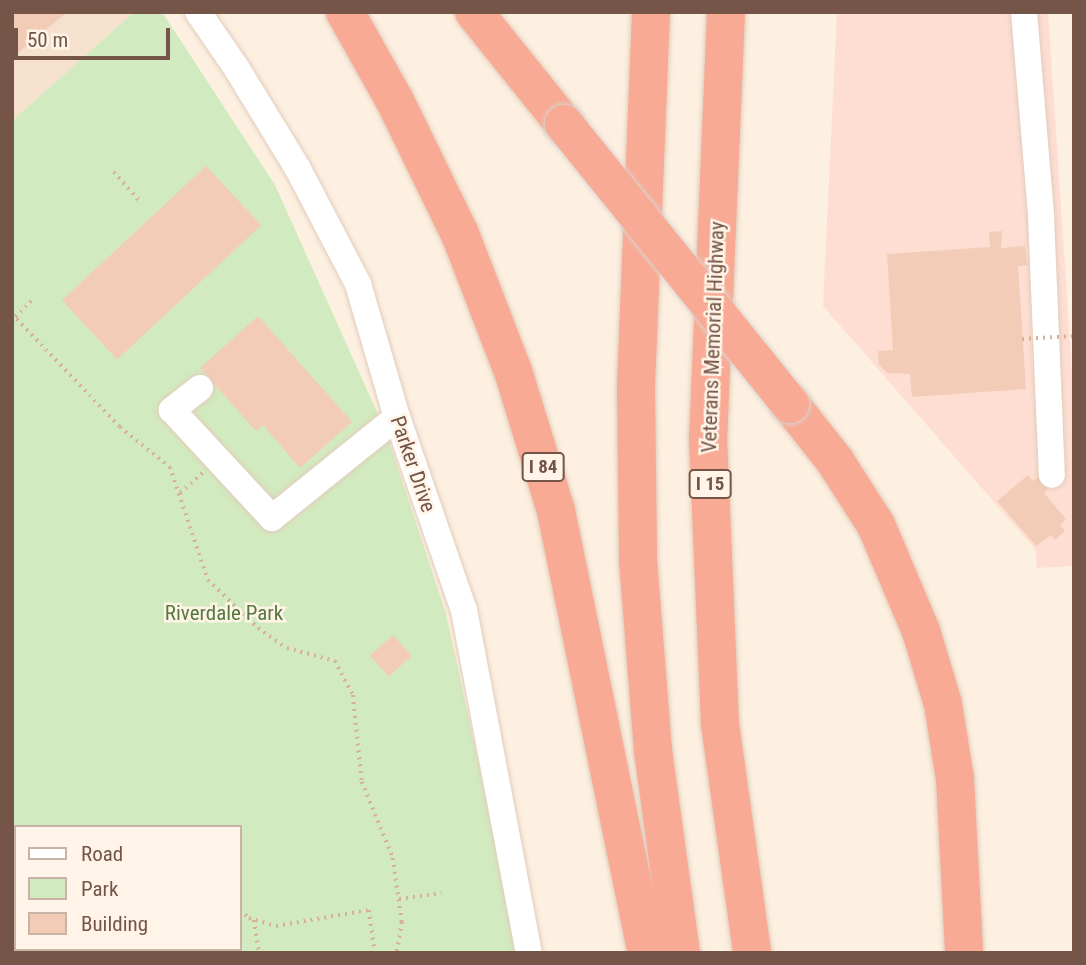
<!DOCTYPE html>
<style>
body{margin:0}
#map{position:relative;width:1086px;height:965px;overflow:hidden;background:#fdf0e0;font-family:"Roboto Condensed",sans-serif}
div>[style]{position:absolute}
.residential>*{inset:0;background:#f5e1ce}
.commercial>*{inset:0;background:#feded3}
.green>*{inset:0;background:#d2eabf}
.building>*{inset:0;background:#f3ccb7;transform-origin:0 0}
.path>*{height:3.5px;margin-top:-1.75px;transform-origin:0;background:repeating-linear-gradient(90deg,#d7af9a 0 2px,transparent 0 7px)}
.roads{filter:drop-shadow(0 0 2px #e1ccbc) drop-shadow(0 0 2px #e1ccbc)}
.minor>*{height:26px;margin:-13px;padding:0 13px;transform-origin:13px;border-radius:13px;background:#fff}
.highway>*{height:38px;margin:-19px;padding:0 19px;transform-origin:19px;border-radius:19px;background:#f9aa94}
.path-bridge>*{height:3.5px;margin-top:-1.75px;transform-origin:0;background:repeating-linear-gradient(90deg,#d7af9a 0 2px,transparent 0 7px)}
.bridges{filter:drop-shadow(0 0 2px #dbd3cf) drop-shadow(0 0 2px #dbd3cf)}
.highway-bridge>*{height:38px;margin:-19px;padding:0 19px;transform-origin:19px;border-radius:19px;background:#f9aa94}
span{translate:-50% -50%;white-space:nowrap;text-align:center;line-height:1.15;-webkit-text-stroke:5px #fff4e7;paint-order:stroke}
.shield-label span{padding:2px 5px;background:#fff4e7;border:2px solid;border-radius:5px;-webkit-text-stroke-width:0}
.shield-label{font-size:19px;color:#745547;font-weight:700}
.street-label{font-size:21px;color:#745547}
.park-label{font-size:21px;color:#547a3f}
.frame{position:absolute;inset:0;border:14px solid #745547;pointer-events:none}
.legend{position:absolute;left:14px;top:825px;width:228px;height:126px;box-sizing:border-box;background:#fff4e7;border:2px solid #c7b4a7;margin:0;padding:9px 12px;list-style:none;font-size:21px;color:#745547}
.legend li{display:flex;align-items:center;gap:14px;height:35px}
.legend b{width:35px;border:2px solid #c7b4a7}
.scale{position:absolute;left:14px;top:28px;width:156px;height:32px;box-sizing:border-box;border:4px solid #745547;border-top:0;padding-left:9px;font-size:21px;line-height:24px;white-space:nowrap;color:#745547;-webkit-text-stroke:5px #fff4e7;paint-order:stroke}
</style>
<div id="map">
<div class="residential">
<i style="clip-path:polygon(12px 12px,134px 12px,12px 121px)"></i>
</div>
<div class="commercial">
<i style="clip-path:polygon(837px 12px,1048px 12px,1074px 402px,1074px 566px,1037px 568px,1035px 549px,823px 306px)"></i>
</div>
<div class="green">
<i style="clip-path:polygon(evenodd,134px 12px,162px 12px,275px 185px,386px 432px,446px 614px,520px 953px,12px 953px,12px 121px,134px 12px,16px 827px,240px 827px,240px 949px,16px 949px,16px 827px)"></i>
</div>
<div class="building">
<i style="clip-path:polygon(12px 12px,67px 12px,12px 58px)"></i>
<i style="left:206px;top:166px;width:81px;height:197px;rotate:47deg"></i>
<i style="clip-path:polygon(1002px 231px,1001px 248px,1025px 246px,1027px 265px,1018px 266px,1026px 389px,912px 397px,910px 374px,887px 373px,879px 365px,878px 351px,893px 350px,887px 254px,990px 247px,989px 232px)"></i>
<i style="clip-path:polygon(258px 316px,352px 422px,300px 468px,263px 425px,256px 431px,200px 368px)"></i>
<i style="clip-path:polygon(1028px 475px,1033px 481px,1038px 477px,1048px 489px,1044px 493px,1066px 519px,1060px 525px,1065px 531px,1055px 540px,1051px 535px,1036px 546px,997px 501px)"></i>
<i style="left:393px;top:635px;width:28px;height:31px;rotate:48deg"></i>
</div>
<div class="path">
<i style="left:114px;top:172px;width:38px;rotate:49deg"></i>
<i style="left:12px;top:314px;width:156px;rotate:46.3deg"></i>
<i style="left:120px;top:427px;width:64px;rotate:38.7deg"></i>
<i style="left:170px;top:467px;width:119px;rotate:71.4deg"></i>
<i style="left:208px;top:580px;width:69px;rotate:43.8deg"></i>
<i style="left:258px;top:628px;width:35px;rotate:35deg"></i>
<i style="left:287px;top:648px;width:50px;rotate:15.2deg"></i>
<i style="left:335px;top:661px;width:38px;rotate:62deg"></i>
<i style="left:353px;top:695px;width:87px;rotate:84.1deg"></i>
<i style="left:362px;top:782px;width:82px;rotate:67.8deg"></i>
<i style="left:393px;top:858px;width:65px;rotate:82deg"></i>
<i style="left:402px;top:922px;width:31px;rotate:99deg"></i>
<i style="left:15px;top:317px;width:23px;rotate:-45deg"></i>
<i style="left:180px;top:493px;width:30px;rotate:-42deg"></i>
<i style="left:399px;top:899px;width:43px;rotate:-7.9deg"></i>
<i style="left:12px;top:900px;width:8px;rotate:60deg"></i>
<i style="left:240px;top:910px;width:12px;rotate:42deg"></i>
<i style="left:249px;top:918px;width:28px;rotate:17deg"></i>
<i style="left:276px;top:926px;width:94px;rotate:-9.8deg"></i>
<i style="left:369px;top:910px;width:43px;rotate:82.1deg"></i>
<i style="left:254px;top:920px;width:33px;rotate:81deg"></i>
<i style="left:36px;top:949px;width:4px;rotate:63deg"></i>
</div>
<div class="roads">
<div class="minor">
<i style="left:198px;top:12px;width:69px;rotate:55.6deg"></i>
<i style="left:237px;top:69px;width:117px;rotate:58.6deg"></i>
<i style="left:298px;top:169px;width:130px;rotate:62.4deg"></i>
<i style="left:358px;top:284px;width:139px;rotate:73.7deg"></i>
<i style="left:397px;top:417px;width:204px;rotate:70.9deg"></i>
<i style="left:464px;top:610px;width:349px;rotate:79.3deg"></i>
<i style="left:1024px;top:12px;width:205px;rotate:85.2deg"></i>
<i style="left:1041px;top:216px;width:259px;rotate:87.6deg"></i>
<i style="left:200px;top:388px;width:36px;rotate:142deg"></i>
<i style="left:172px;top:410px;width:147px;rotate:47.2deg"></i>
<i style="left:272px;top:518px;width:161px;rotate:-38.9deg"></i>
</div>
<div class="highway">
<i style="left:345px;top:12px;width:102px;rotate:60.7deg"></i>
<i style="left:395px;top:101px;width:148px;rotate:64deg"></i>
<i style="left:460px;top:234px;width:147px;rotate:68.9deg"></i>
<i style="left:513px;top:371px;width:146px;rotate:72.9deg"></i>
<i style="left:556px;top:511px;width:451px;rotate:78.4deg"></i>
<i style="left:474px;top:12px;width:144px;rotate:51.2deg"></i>
<i style="left:651px;top:12px;width:378px;rotate:92.3deg"></i>
<i style="left:636px;top:390px;width:170px;rotate:89.3deg"></i>
<i style="left:638px;top:560px;width:192px;rotate:85.5deg"></i>
<i style="left:653px;top:751px;width:204px;rotate:82.1deg"></i>
<i style="left:726px;top:12px;width:426px;rotate:92.4deg"></i>
<i style="left:708px;top:438px;width:286px;rotate:87.6deg"></i>
<i style="left:720px;top:724px;width:231px;rotate:82deg"></i>
<i style="left:790px;top:404px;width:73px;rotate:51.7deg"></i>
<i style="left:835px;top:461px;width:76px;rotate:57.4deg"></i>
<i style="left:876px;top:525px;width:115px;rotate:67deg"></i>
<i style="left:921px;top:631px;width:76px;rotate:73.2deg"></i>
<i style="left:943px;top:704px;width:76px;rotate:80.9deg"></i>
<i style="left:955px;top:779px;width:174px;rotate:87deg"></i>
</div>
</div>
<div class="path-bridge">
<i style="left:1022px;top:339px;width:52px;rotate:-3.3deg"></i>
</div>
<div class="bridges">
<div class="highway-bridge">
<i style="left:564px;top:124px;width:360px;rotate:51.1deg"></i>
</div>
</div>
<div class="shield-label">
<span style="left:543px;top:467px">I 84</span>
<span style="left:710px;top:484px">I 15</span>
</div>
<div class="street-label">
<span style="left:713px;top:337px;rotate:-88deg">Veterans Memorial Highway</span>
<span style="left:413px;top:464px;rotate:71deg">Parker Drive</span>
</div>
<div class="park-label">
<span style="left:224px;top:613px">Riverdale Park</span>
</div>
<div class="frame"></div>
<ul class="legend">
<li><b style="height:9px;background:#fff"></b>Road</li>
<li><b style="height:19px;background:#d2eabf"></b>Park</li>
<li><b style="height:19px;background:#f3ccb7"></b>Building</li>
</ul>
<div class="scale">50 m</div>
</div>
